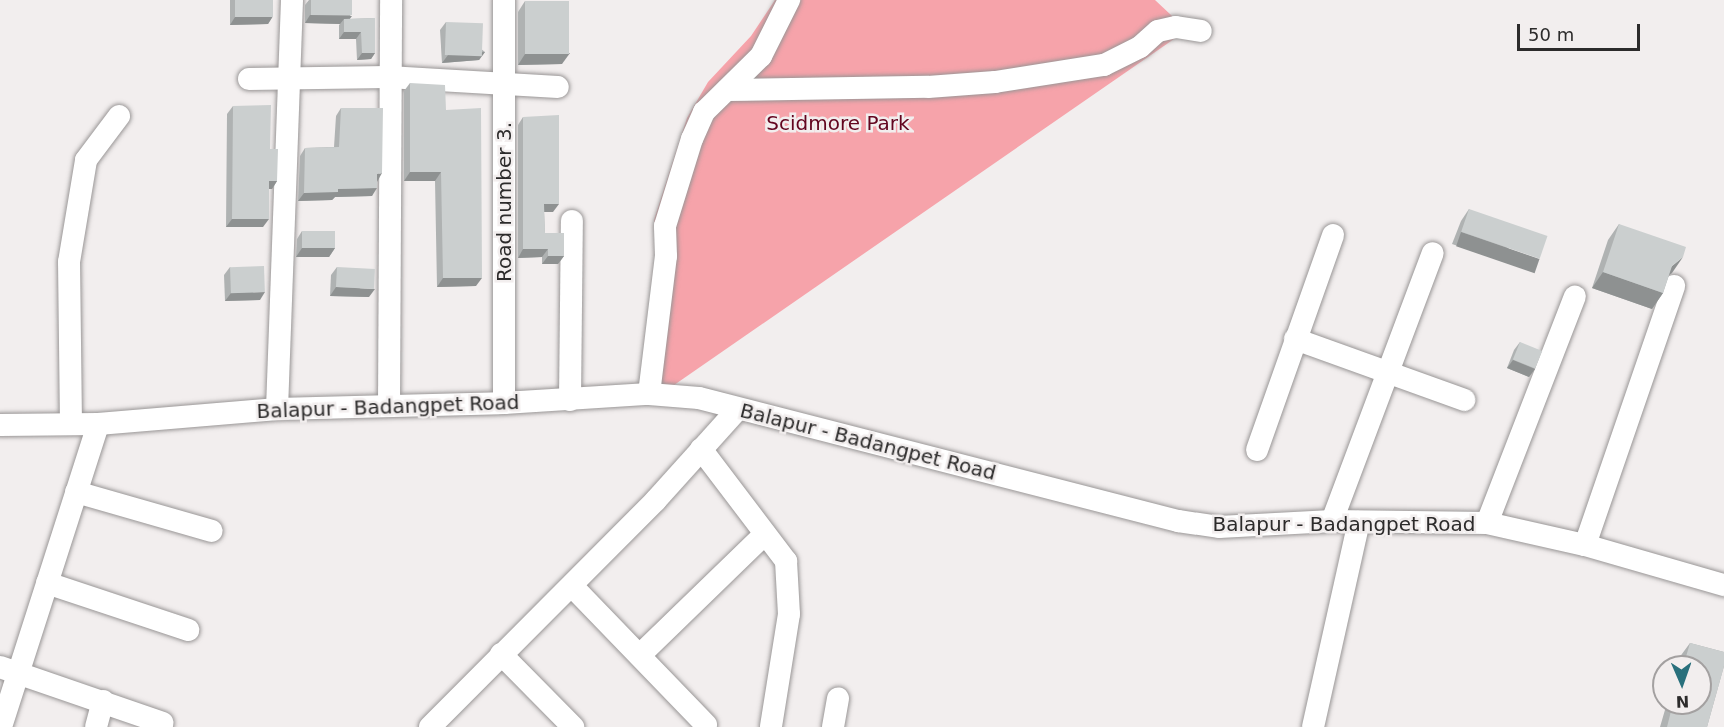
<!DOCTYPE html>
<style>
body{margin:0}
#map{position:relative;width:1724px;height:727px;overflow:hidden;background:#f2eeee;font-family:"DejaVu Sans",sans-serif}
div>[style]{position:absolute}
.green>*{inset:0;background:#f6a3aa}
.roads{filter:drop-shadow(0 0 2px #999696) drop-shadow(0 0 2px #999696)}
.minor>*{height:22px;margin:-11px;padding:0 11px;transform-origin:11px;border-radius:11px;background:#fff}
.wall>*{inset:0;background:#afb2b2}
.shaded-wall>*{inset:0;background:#8e9191;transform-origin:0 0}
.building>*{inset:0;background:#cbcfcf;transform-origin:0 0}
span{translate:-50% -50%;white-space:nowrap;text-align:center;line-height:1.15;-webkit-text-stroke:5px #f2eeee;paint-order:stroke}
.park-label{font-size:20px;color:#63051f}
.street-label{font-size:20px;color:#2c2b2b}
.north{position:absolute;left:1652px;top:655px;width:60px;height:60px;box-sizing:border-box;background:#f2eeee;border:2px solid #a3a0a0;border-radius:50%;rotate:178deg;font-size:16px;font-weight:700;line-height:24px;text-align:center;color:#2c2b2b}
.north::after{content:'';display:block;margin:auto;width:21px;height:27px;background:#29707c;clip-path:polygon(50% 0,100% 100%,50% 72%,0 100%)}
.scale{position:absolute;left:1517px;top:24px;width:123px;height:27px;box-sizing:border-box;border:3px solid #2c2b2b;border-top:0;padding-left:8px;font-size:18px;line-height:21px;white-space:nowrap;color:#2c2b2b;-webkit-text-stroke:4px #f2eeee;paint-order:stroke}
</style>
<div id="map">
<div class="green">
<i style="clip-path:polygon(775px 0,1155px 0,1187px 30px,664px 392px,644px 350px,662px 274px,654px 220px,687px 118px,708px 82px,751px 36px)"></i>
</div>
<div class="roads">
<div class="minor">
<i style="left:504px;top:0;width:403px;rotate:90deg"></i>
<i style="left:249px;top:79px;width:139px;rotate:-0.8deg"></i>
<i style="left:388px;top:77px;width:170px;rotate:3.4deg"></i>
<i style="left:727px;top:90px;width:201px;rotate:-0.9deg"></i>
<i style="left:928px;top:87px;width:67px;rotate:-4.3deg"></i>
<i style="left:995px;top:82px;width:110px;rotate:-8.9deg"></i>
<i style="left:1104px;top:65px;width:40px;rotate:-26.6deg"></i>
<i style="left:1140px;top:47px;width:24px;rotate:-42deg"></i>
<i style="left:1158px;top:31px;width:18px;rotate:-13deg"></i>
<i style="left:1176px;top:27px;width:25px;rotate:9deg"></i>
<i style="left:1295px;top:339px;width:180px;rotate:19.8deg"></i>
<i style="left:649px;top:394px;width:139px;rotate:-83deg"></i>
<i style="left:666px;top:256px;width:30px;rotate:-92deg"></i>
<i style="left:665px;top:226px;width:91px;rotate:-72.8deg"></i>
<i style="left:692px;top:139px;width:30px;rotate:-66deg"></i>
<i style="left:704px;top:112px;width:80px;rotate:-44.5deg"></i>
<i style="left:761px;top:56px;width:63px;rotate:-63.4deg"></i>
<i style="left:570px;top:400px;width:179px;rotate:-89.4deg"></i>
<i style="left:389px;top:404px;width:404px;rotate:-89.7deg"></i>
<i style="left:277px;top:409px;width:409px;rotate:-87.9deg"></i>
<i style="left:71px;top:424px;width:162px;rotate:-90.7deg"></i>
<i style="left:69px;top:262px;width:103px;rotate:-80.5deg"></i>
<i style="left:86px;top:160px;width:55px;rotate:-53.1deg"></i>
<i style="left:0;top:425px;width:98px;rotate:-0.6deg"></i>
<i style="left:98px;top:424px;width:180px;rotate:-4.8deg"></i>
<i style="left:277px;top:409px;width:227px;rotate:-1.5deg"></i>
<i style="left:504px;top:403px;width:145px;rotate:-3.6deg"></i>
<i style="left:649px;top:394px;width:50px;rotate:4.6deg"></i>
<i style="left:699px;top:398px;width:495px;rotate:14.4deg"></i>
<i style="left:1178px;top:521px;width:41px;rotate:8.3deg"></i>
<i style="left:1219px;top:527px;width:113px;rotate:-3deg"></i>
<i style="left:1332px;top:521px;width:155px;rotate:0.7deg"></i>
<i style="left:1487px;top:523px;width:100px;rotate:12.7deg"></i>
<i style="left:1585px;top:545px;width:145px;rotate:16.1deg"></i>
<i style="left:701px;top:449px;width:141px;rotate:52.8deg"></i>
<i style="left:786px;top:561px;width:53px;rotate:86.8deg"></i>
<i style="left:789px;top:614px;width:114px;rotate:99.1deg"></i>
<i style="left:1257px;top:450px;width:228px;rotate:-70.5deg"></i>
<i style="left:76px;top:492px;width:141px;rotate:16deg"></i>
<i style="left:1332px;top:521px;width:286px;rotate:-69.4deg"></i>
<i style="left:1487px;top:523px;width:243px;rotate:-68.8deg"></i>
<i style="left:1585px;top:545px;width:274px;rotate:-71deg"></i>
<i style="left:47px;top:583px;width:149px;rotate:18.4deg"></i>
<i style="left:572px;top:586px;width:193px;rotate:46deg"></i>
<i style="left:501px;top:654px;width:103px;rotate:45.4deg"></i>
<i style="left:640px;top:655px;width:174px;rotate:-44.1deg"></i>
<i style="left:0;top:667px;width:172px;rotate:19deg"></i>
<i style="left:1px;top:727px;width:318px;rotate:-72.2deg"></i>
<i style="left:96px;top:727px;width:27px;rotate:-75deg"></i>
<i style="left:430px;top:727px;width:320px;rotate:-45.1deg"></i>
<i style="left:656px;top:500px;width:122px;rotate:-48deg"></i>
<i style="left:833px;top:727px;width:29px;rotate:-80deg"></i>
<i style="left:1313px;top:727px;width:210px;rotate:-77.4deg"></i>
</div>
</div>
<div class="wall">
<i style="clip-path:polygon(230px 0,273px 0,273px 16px,268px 24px,230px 25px)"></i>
<i style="clip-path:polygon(309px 0,352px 0,350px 19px,375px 18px,375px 53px,371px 59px,357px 60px,356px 39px,339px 39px,339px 25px,340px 24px,305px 23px,305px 5px)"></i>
<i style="clip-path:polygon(525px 1px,562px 64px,518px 65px,518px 12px)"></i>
<i style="clip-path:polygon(446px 22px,485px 52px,479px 60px,442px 63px,440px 30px)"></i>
<i style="clip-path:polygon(410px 83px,446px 110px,476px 286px,437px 287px,435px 181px,404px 181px,404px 91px)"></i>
<i style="clip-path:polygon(233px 106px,270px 149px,277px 181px,272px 189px,269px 189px,263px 227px,226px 227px,227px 114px)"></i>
<i style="clip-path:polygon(341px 108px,377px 181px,372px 196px,335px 197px,332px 200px,298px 201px,300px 156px,305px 148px,334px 147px,336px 116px)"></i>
<i style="clip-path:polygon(523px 117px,553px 212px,544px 212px,545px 233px,564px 256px,558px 264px,542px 264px,542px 257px,518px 258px,518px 125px)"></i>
<i style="clip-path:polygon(1469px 209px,1531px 271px,1452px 244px,1461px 221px)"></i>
<i style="clip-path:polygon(1619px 224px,1672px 273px,1669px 275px,1663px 293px,1652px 309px,1592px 288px,1608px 240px)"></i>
<i style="clip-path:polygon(302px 231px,335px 248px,329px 257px,296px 257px,297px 239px)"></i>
<i style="clip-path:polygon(230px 267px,260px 300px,225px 301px,224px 275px)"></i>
<i style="clip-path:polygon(337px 267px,369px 297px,330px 296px,331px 275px)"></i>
<i style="clip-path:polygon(1520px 342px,1535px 369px,1529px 377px,1507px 368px,1514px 350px)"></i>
<i style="clip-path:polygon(1690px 643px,1724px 652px,1724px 666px,1707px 727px,1660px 727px,1667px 703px,1700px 703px,1700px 667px,1677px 667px,1679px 658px)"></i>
</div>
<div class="shaded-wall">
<i style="clip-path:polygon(310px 15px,352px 16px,346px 24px,344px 19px,340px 24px,305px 23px)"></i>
<i style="clip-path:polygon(273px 16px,268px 24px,230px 25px,235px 17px)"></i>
<i style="clip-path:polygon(344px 32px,361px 32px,356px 39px,339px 39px)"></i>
<i style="clip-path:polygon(485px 52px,479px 60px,442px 63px,448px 55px)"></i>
<i style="clip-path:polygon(362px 53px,375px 53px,371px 59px,357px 60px)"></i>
<i style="clip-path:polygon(570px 53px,562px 64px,518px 65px,525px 54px)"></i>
<i style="clip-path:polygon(410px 172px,441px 172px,435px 181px,404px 181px)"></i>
<i style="clip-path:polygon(382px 173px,377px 182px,377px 174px)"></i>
<i style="clip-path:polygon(269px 181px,277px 181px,272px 189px,263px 189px)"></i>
<i style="clip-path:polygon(377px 188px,372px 196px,335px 197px,332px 200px,298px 201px,304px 193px,338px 189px)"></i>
<i style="clip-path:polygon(544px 204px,559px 204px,553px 212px,538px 212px)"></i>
<i style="clip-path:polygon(232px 219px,269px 219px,263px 227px,226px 227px)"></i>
<i style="left:1461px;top:232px;width:83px;height:15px;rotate:19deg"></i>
<i style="clip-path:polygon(302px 248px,335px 248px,329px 257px,296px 257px)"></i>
<i style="clip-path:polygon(523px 249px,548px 249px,542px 257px,518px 258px)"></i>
<i style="clip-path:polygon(548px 256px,564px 256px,558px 264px,542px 264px)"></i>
<i style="clip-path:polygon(1683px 257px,1672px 273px,1661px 281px,1672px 266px)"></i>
<i style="clip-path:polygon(1603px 272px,1663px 293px,1652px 309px,1592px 288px)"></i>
<i style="clip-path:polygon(443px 278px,482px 278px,476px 286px,437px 287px)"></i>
<i style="clip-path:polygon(336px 287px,375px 289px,369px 297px,330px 296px)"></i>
<i style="clip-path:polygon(265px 292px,260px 300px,225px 301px,231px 293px)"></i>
<i style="clip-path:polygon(1513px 360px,1535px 369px,1529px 377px,1507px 368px)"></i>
</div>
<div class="building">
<i style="left:235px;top:0;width:38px;height:17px"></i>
<i style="left:311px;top:0;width:41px;height:15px"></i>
<i style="left:525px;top:1px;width:44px;height:53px"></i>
<i style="clip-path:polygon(375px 18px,375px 53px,362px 53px,361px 32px,344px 32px,344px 19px)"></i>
<i style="left:446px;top:22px;width:37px;height:33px;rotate:2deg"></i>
<i style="clip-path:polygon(410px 83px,445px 85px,446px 110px,481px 108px,482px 278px,443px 278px,441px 172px,410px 172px)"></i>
<i style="clip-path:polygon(271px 105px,270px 149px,278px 149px,277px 181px,269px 181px,269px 219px,232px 219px,233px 106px)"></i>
<i style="clip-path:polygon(341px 108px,383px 108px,382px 173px,377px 174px,377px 188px,338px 189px,338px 192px,304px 193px,305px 148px,339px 147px)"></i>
<i style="clip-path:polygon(559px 115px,559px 204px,544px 204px,545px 233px,564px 233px,564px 256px,548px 256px,548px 249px,523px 249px,523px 117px)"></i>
<i style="left:1469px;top:209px;width:83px;height:24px;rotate:19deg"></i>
<i style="clip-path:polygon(1619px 224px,1686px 247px,1683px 257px,1672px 266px,1663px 293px,1603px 272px)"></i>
<i style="left:302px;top:231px;width:33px;height:17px"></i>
<i style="left:264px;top:266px;width:26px;height:34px;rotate:88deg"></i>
<i style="left:337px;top:267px;width:38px;height:20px;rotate:3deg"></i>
<i style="left:1520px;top:342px;width:24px;height:19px;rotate:22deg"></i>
<i style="clip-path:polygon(1690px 643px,1724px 652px,1724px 666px,1707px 727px,1667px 727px,1673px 703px,1700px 703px,1700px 667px,1683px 667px)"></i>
</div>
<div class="park-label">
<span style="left:838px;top:123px">Scidmore Park</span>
</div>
<div class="street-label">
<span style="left:504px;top:202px;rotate:-90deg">Road number 3.</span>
<span style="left:388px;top:407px;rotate:-2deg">Balapur - Badangpet Road</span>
<span style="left:868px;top:442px;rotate:14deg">Balapur - Badangpet Road</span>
<span style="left:1344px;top:524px">Balapur - Badangpet Road</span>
</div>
<div class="north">N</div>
<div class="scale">50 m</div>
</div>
